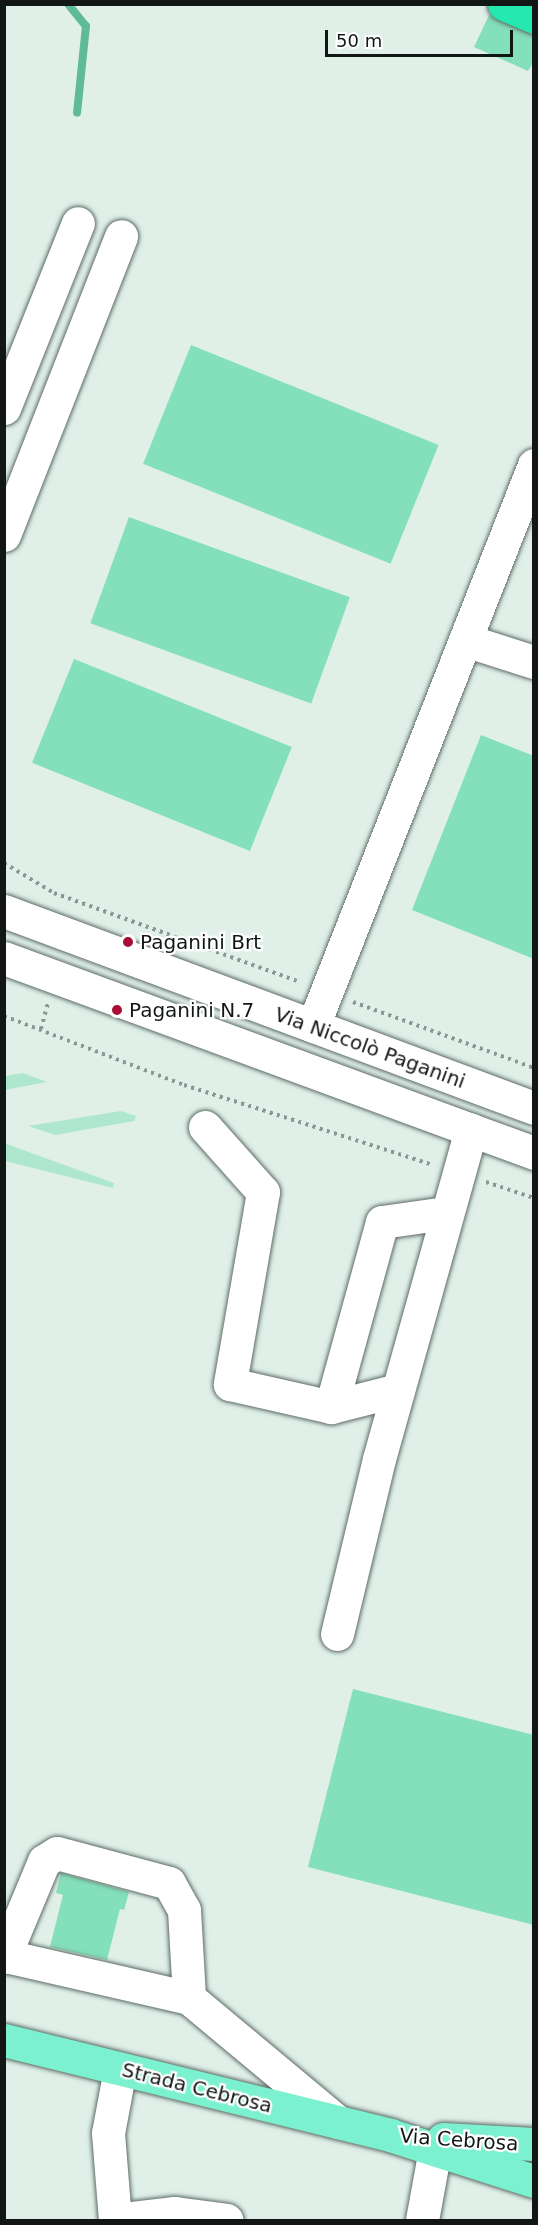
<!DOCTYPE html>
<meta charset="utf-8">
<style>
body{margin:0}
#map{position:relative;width:538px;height:2225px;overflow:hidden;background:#e0f0e9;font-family:"DejaVu Sans",sans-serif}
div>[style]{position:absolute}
.green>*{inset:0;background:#afe6ce}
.stream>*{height:8px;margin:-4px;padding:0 4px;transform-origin:4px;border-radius:4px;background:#5fba97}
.building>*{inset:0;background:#84dfbb;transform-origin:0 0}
.path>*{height:4px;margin-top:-2px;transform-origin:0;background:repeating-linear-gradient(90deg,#8b9792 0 3px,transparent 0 7.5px)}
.roads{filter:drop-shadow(0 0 2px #5e6c66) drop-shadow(0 0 2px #5e6c66)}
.minor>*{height:33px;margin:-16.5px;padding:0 16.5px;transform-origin:16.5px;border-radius:16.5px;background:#fff}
.major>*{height:33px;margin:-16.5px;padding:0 16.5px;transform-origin:16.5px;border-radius:16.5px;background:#7cf1cf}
.highway>*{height:33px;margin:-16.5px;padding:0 16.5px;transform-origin:16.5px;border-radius:16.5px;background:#24e8af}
.dots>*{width:16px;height:16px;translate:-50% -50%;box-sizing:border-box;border:3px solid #fff;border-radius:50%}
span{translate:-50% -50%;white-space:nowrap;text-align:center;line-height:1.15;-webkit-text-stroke:4.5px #fff;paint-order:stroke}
.poi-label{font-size:20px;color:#121715}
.left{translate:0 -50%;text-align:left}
.street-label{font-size:20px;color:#121715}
.frame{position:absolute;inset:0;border:6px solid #121715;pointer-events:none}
.scale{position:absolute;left:325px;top:30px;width:188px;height:27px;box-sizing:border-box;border:3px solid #121715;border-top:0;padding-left:8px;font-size:18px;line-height:21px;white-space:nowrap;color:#121715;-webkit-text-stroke:4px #fff;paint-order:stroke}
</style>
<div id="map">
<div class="green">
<i style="clip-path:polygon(23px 1073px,47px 1082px,5px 1090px,5px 1076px)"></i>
<i style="clip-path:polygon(121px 1111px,136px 1116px,134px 1121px,55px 1135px,28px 1126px)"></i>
<i style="clip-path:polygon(4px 1143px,114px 1183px,113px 1188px,5px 1161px)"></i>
</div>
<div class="stream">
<i style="left:68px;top:4px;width:28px;rotate:51deg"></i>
<i style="left:86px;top:26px;width:87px;rotate:95.9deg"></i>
</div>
<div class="building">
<i style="clip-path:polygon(489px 15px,534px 35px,534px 61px,528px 71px,474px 47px)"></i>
<i style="left:191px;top:345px;width:267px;height:128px;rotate:22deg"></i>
<i style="left:129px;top:517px;width:235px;height:113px;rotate:20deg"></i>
<i style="left:74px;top:659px;width:235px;height:112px;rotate:22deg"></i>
<i style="clip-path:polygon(481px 735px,534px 756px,534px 959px,412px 910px)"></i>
<i style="clip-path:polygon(353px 1689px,534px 1735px,534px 1925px,308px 1867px)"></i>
<i style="clip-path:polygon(61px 1873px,129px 1892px,124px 1910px,120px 1909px,107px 1960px,50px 1947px,63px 1895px,56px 1893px)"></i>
</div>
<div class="path">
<i style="left:4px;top:863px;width:58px;rotate:31deg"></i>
<i style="left:54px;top:893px;width:262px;rotate:19.9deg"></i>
<i style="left:353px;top:1002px;width:193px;rotate:20deg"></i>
<i style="left:4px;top:1016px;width:193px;rotate:21deg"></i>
<i style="left:184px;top:1085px;width:262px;rotate:17.8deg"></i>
<i style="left:41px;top:1029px;width:27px;rotate:-75deg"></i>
<i style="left:486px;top:1182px;width:51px;rotate:18.4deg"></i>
</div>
<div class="roads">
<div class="minor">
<i style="left:4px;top:408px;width:199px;rotate:-68.2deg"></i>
<i style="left:4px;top:535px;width:321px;rotate:-68.6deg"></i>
<i style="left:465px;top:640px;width:72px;rotate:17.7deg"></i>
<i style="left:4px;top:911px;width:565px;rotate:20.39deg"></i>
<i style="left:4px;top:958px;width:565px;rotate:20.2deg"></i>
<i style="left:313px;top:1026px;width:603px;rotate:-68.5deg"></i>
<i style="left:205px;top:1127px;width:87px;rotate:48.3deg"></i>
<i style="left:263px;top:1192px;width:195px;rotate:99.8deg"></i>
<i style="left:230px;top:1384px;width:104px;rotate:12.8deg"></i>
<i style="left:331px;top:1407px;width:192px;rotate:-74.6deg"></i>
<i style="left:382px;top:1222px;width:64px;rotate:-8.1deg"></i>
<i style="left:331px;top:1407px;width:69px;rotate:-14.2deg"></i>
<i style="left:337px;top:1634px;width:180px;rotate:-76.5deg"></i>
<i style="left:379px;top:1459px;width:342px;rotate:-74.4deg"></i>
<i style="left:6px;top:1956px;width:188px;rotate:12.9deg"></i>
<i style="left:4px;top:1957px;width:104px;rotate:-67.4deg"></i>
<i style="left:44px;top:1861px;width:15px;rotate:-32deg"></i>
<i style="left:57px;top:1853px;width:116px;rotate:15deg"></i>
<i style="left:169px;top:1883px;width:31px;rotate:61deg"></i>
<i style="left:184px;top:1910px;width:88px;rotate:86.7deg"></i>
<i style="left:189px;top:1998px;width:194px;rotate:39.8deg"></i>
<i style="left:120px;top:2069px;width:65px;rotate:100.6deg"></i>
<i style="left:108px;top:2133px;width:87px;rotate:85.4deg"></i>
<i style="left:115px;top:2220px;width:60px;rotate:-6.7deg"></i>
<i style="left:175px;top:2213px;width:52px;rotate:7.7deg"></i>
<i style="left:422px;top:2220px;width:72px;rotate:-79.6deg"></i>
</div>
<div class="major">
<i style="left:4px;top:2040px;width:398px;rotate:13.8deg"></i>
<i style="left:390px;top:2135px;width:151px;rotate:17.7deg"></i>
<i style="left:443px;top:2139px;width:91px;rotate:3.1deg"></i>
</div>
<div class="highway">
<i style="left:504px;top:4px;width:33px;rotate:23deg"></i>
</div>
</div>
<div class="dots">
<i style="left:128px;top:942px;background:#a70e35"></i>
<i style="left:117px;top:1010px;background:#a70e35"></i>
</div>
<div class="poi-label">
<span class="left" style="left:140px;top:942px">Paganini Brt</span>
<span class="left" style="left:129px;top:1010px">Paganini N.7</span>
</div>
<div class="street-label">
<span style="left:370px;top:1048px;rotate:20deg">Via Niccolò Paganini</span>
<span style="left:197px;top:2088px;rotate:14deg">Strada Cebrosa</span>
<span style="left:459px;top:2140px;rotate:4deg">Via Cebrosa</span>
</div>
<div class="frame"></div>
<div class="scale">50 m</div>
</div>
